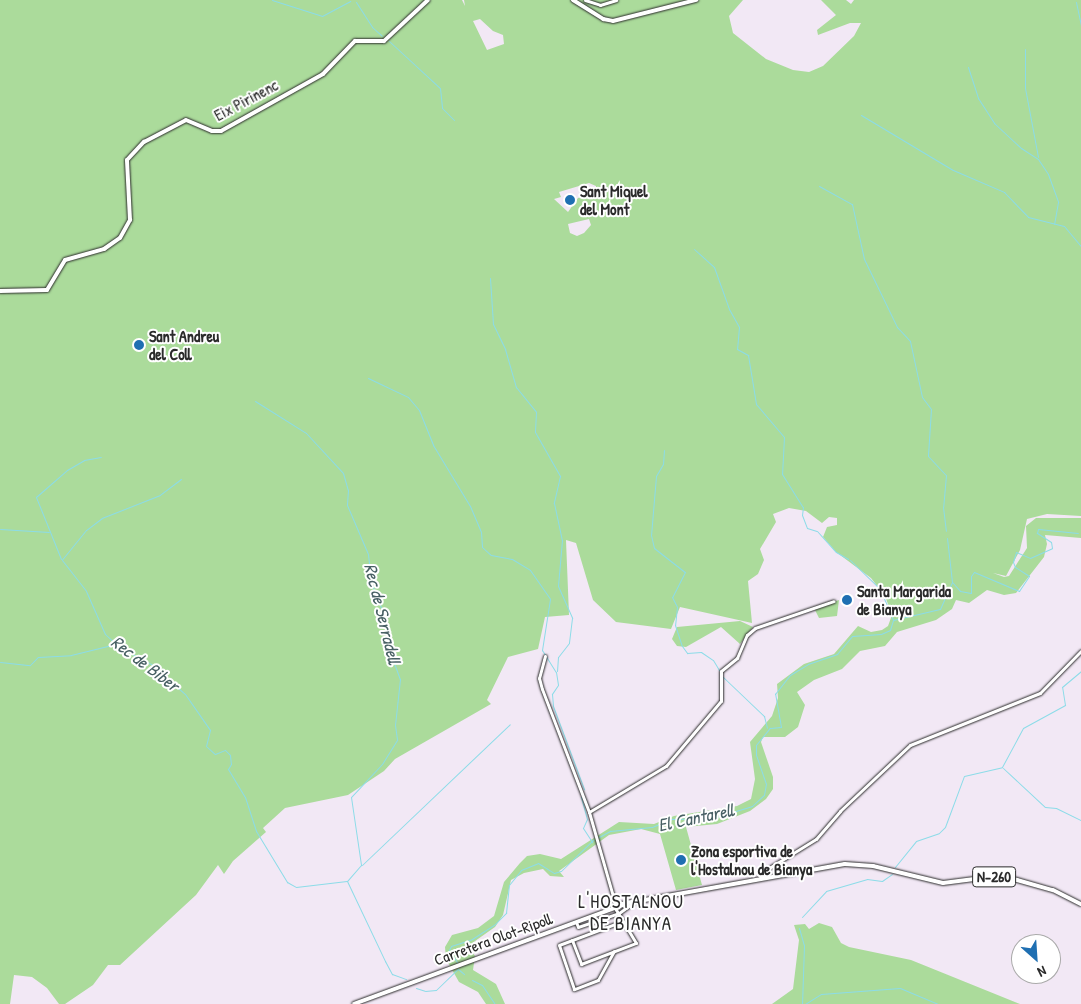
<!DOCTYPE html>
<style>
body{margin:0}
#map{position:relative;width:1081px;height:1004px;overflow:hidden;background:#f2e8f5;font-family:"Patrick Hand",sans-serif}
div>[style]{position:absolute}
.green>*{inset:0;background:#abdb9b}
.stream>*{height:1px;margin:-0.5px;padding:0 0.5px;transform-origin:0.5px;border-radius:0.5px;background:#8cdce8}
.roads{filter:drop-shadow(0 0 1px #2b2b2b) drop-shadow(0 0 1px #2b2b2b)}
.minor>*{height:3px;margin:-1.5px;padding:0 1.5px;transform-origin:1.5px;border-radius:1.5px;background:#fff}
.major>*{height:4px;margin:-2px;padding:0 2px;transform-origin:2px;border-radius:2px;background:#fff}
.dots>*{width:14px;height:14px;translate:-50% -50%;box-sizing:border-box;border:2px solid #fff;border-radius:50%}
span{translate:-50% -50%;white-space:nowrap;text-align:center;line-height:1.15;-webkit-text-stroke:4px #fff;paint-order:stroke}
.shield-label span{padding:1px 4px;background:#fff;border:1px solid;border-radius:4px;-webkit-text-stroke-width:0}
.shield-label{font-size:15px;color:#2b2b2b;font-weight:700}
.street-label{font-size:16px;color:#2b2b2b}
.poi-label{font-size:16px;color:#2b2b2b;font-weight:700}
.left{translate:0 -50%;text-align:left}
.water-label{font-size:18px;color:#486064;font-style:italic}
.quarter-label{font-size:19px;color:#2b2b2b;letter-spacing:1px}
.north{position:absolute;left:1011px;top:934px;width:50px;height:50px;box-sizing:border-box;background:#fff;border:1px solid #aaa;border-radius:50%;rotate:154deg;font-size:14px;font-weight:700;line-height:20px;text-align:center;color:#2b2b2b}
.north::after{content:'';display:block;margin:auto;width:18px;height:22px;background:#1f6fb2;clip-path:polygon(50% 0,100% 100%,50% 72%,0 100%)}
</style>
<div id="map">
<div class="green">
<i style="clip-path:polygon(evenodd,0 0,462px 0,465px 6px,464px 0,743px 0,729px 16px,733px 33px,766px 59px,793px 70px,809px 72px,823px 66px,854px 36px,861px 23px,850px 23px,818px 35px,817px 30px,836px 15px,821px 0,846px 0,851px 4px,854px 0,1081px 0,1081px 516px,1047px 514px,1027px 519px,1020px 550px,1006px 576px,993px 573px,1004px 577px,1009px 576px,1027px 548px,1026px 526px,1036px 518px,1081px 518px,1081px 538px,1045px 535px,1047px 544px,1044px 557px,1016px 593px,1004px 595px,987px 590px,969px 603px,956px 600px,952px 609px,936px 620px,897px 632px,885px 646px,860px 651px,842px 669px,814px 680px,797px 692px,805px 705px,798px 727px,785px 737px,763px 737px,761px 742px,773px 777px,773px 789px,766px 799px,750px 811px,717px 824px,686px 827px,702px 885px,676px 890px,660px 834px,641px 829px,609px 835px,559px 871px,564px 877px,550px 876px,543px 869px,524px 873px,511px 880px,503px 915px,495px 927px,468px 946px,475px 956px,473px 970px,496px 984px,505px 1004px,486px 1004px,478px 992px,459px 982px,446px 959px,445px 947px,452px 935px,478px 928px,494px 916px,504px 882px,520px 863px,527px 856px,540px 854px,561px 859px,619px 822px,654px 824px,674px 816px,737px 806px,751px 799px,755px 779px,750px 742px,772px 716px,778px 698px,777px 684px,804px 664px,834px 654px,858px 626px,871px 632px,882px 630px,888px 626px,892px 615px,885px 596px,871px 578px,836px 552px,823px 537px,827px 527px,837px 525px,837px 518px,829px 517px,822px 523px,806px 511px,789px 508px,773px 514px,776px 522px,760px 549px,764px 560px,758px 574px,748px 581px,752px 623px,680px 607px,671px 629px,616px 622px,593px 600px,576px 543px,566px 540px,569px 615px,545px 617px,538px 649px,508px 657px,487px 700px,491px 704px,395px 759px,384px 771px,348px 795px,285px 808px,263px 828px,266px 832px,233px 861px,224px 874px,218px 865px,196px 895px,120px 965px,108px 965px,93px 985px,65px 1004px,59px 1004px,47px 988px,32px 977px,14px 975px,10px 1004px,0 1004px,0 0,480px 19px,493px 31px,503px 35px,504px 44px,487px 50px,473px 21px,480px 19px,0 0,589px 183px,596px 186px,596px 192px,578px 198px,568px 212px,554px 199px,561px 197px,559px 192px,589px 183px,0 0,589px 219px,591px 225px,584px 233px,577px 236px,570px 233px,568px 224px,589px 219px)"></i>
<i style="clip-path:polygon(839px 600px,837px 616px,819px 618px,814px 608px)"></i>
<i style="clip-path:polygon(740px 621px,753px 627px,740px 644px,721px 627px,686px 647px,677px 646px,672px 639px,677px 627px)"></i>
<i style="clip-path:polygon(819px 923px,832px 927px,841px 943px,849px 947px,911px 960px,1020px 1004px,772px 1004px,793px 989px,799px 940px,794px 925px,805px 924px,809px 929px)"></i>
</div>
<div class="stream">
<i style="left:272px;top:0;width:52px;rotate:17.7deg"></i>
<i style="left:322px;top:16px;width:32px;rotate:-28deg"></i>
<i style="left:356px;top:2px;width:30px;rotate:57deg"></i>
<i style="left:372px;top:27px;width:13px;rotate:42deg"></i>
<i style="left:1076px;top:2px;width:24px;rotate:78deg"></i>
<i style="left:1081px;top:27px;width:15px;rotate:90deg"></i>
<i style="left:389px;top:41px;width:69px;rotate:42.7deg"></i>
<i style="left:440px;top:88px;width:20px;rotate:84deg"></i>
<i style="left:442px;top:108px;width:17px;rotate:45deg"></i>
<i style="left:1025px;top:49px;width:39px;rotate:90deg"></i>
<i style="left:1025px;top:88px;width:70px;rotate:79.3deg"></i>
<i style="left:968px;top:67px;width:33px;rotate:72deg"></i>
<i style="left:978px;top:98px;width:30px;rotate:57deg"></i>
<i style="left:994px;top:123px;width:37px;rotate:43deg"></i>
<i style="left:1021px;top:148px;width:20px;rotate:33deg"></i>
<i style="left:1038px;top:159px;width:18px;rotate:56deg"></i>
<i style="left:1048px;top:174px;width:30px;rotate:70deg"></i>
<i style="left:1058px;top:202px;width:22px;rotate:100deg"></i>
<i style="left:861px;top:115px;width:107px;rotate:30.9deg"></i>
<i style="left:953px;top:170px;width:56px;rotate:23.3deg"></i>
<i style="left:1004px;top:192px;width:35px;rotate:46deg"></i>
<i style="left:1028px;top:217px;width:37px;rotate:14deg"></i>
<i style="left:1064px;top:226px;width:26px;rotate:50deg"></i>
<i style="left:819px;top:186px;width:38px;rotate:29deg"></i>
<i style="left:852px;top:204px;width:56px;rotate:77.7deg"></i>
<i style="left:864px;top:259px;width:76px;rotate:64.1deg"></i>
<i style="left:897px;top:327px;width:19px;rotate:47deg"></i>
<i style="left:910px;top:341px;width:57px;rotate:77.9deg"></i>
<i style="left:922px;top:397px;width:15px;rotate:53deg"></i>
<i style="left:931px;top:409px;width:47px;rotate:93.7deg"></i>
<i style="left:928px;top:456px;width:26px;rotate:47deg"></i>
<i style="left:946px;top:475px;width:32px;rotate:95deg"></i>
<i style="left:943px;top:507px;width:24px;rotate:83deg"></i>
<i style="left:694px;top:249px;width:27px;rotate:42deg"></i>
<i style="left:714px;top:267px;width:45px;rotate:70.3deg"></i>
<i style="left:729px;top:309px;width:21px;rotate:61deg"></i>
<i style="left:739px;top:327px;width:22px;rotate:95deg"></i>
<i style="left:737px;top:349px;width:13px;rotate:29deg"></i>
<i style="left:748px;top:355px;width:50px;rotate:80.7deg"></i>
<i style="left:756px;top:404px;width:43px;rotate:49.7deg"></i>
<i style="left:784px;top:437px;width:37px;rotate:93deg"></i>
<i style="left:782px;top:474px;width:39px;rotate:58deg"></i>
<i style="left:803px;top:507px;width:8px;rotate:97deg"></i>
<i style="left:802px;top:515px;width:14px;rotate:69deg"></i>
<i style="left:807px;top:528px;width:10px;rotate:17deg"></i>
<i style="left:817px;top:531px;width:28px;rotate:48deg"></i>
<i style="left:836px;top:552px;width:14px;rotate:30deg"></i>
<i style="left:490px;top:278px;width:46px;rotate:86.3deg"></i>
<i style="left:493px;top:324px;width:28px;rotate:64deg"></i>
<i style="left:505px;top:349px;width:40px;rotate:74deg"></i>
<i style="left:516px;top:387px;width:32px;rotate:51deg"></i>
<i style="left:536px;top:412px;width:20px;rotate:93deg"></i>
<i style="left:535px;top:432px;width:51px;rotate:60.4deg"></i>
<i style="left:560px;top:476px;width:28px;rotate:103deg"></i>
<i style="left:554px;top:503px;width:38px;rotate:78deg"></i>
<i style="left:562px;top:540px;width:46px;rotate:95deg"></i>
<i style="left:558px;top:586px;width:35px;rotate:66deg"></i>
<i style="left:572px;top:618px;width:25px;rotate:97deg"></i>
<i style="left:569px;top:643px;width:18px;rotate:128deg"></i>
<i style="left:558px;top:657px;width:14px;rotate:94deg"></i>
<i style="left:368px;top:378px;width:44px;rotate:25.4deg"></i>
<i style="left:408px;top:397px;width:17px;rotate:50deg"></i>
<i style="left:419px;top:410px;width:38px;rotate:68deg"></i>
<i style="left:433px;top:445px;width:71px;rotate:58.8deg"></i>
<i style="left:470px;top:506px;width:28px;rotate:67deg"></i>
<i style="left:481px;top:532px;width:15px;rotate:86deg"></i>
<i style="left:482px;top:547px;width:12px;rotate:42deg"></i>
<i style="left:491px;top:555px;width:21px;rotate:11deg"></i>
<i style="left:512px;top:559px;width:21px;rotate:31deg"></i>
<i style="left:530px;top:570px;width:35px;rotate:55deg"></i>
<i style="left:550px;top:599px;width:52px;rotate:98.9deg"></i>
<i style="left:542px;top:650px;width:26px;rotate:58deg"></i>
<i style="left:556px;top:672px;width:13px;rotate:81deg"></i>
<i style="left:558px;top:685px;width:11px;rotate:124deg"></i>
<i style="left:552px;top:694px;width:12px;rotate:85deg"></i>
<i style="left:553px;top:706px;width:89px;rotate:69.5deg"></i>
<i style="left:255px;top:401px;width:60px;rotate:32.1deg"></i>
<i style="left:306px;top:433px;width:54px;rotate:47.2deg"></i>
<i style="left:343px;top:473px;width:18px;rotate:74deg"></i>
<i style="left:348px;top:490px;width:15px;rotate:94deg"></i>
<i style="left:347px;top:505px;width:53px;rotate:66.8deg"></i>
<i style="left:368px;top:554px;width:28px;rotate:84deg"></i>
<i style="left:371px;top:582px;width:49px;rotate:68.6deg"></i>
<i style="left:389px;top:628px;width:24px;rotate:88deg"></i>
<i style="left:390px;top:652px;width:29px;rotate:70deg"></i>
<i style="left:400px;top:679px;width:46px;rotate:96.2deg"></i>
<i style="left:395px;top:725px;width:15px;rotate:82deg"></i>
<i style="left:397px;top:740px;width:28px;rotate:122deg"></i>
<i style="left:382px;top:764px;width:45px;rotate:133.2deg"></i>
<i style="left:351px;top:797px;width:69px;rotate:81.6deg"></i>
<i style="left:361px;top:865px;width:21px;rotate:131deg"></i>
<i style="left:664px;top:450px;width:14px;rotate:94deg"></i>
<i style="left:663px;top:464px;width:14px;rotate:120deg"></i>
<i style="left:656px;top:476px;width:59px;rotate:94.8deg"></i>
<i style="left:651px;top:535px;width:13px;rotate:77deg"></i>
<i style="left:654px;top:548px;width:39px;rotate:38deg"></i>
<i style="left:685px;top:572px;width:28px;rotate:117deg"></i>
<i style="left:672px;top:597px;width:11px;rotate:63deg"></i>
<i style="left:677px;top:607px;width:18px;rotate:96deg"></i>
<i style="left:675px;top:625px;width:22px;rotate:72deg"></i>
<i style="left:682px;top:646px;width:9px;rotate:54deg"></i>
<i style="left:687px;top:653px;width:14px;rotate:-4deg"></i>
<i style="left:701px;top:652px;width:14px;rotate:34deg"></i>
<i style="left:713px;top:660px;width:12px;rotate:59deg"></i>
<i style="left:181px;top:479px;width:26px;rotate:143deg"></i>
<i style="left:160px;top:495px;width:62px;rotate:158.4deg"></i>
<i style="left:102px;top:518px;width:20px;rotate:143deg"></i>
<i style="left:86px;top:530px;width:38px;rotate:129deg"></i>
<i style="left:62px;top:560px;width:39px;rotate:52deg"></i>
<i style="left:86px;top:591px;width:47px;rotate:66.2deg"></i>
<i style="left:105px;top:634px;width:19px;rotate:43deg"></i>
<i style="left:119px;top:647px;width:36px;rotate:28deg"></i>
<i style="left:151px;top:664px;width:45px;rotate:41.4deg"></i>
<i style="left:185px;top:694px;width:44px;rotate:55.2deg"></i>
<i style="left:210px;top:730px;width:16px;rotate:104deg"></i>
<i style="left:206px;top:746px;width:12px;rotate:42deg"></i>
<i style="left:215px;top:754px;width:11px;rotate:-22deg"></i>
<i style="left:225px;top:750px;width:7px;rotate:45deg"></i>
<i style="left:230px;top:755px;width:9px;rotate:84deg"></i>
<i style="left:231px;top:764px;width:6px;rotate:121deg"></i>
<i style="left:228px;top:769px;width:33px;rotate:59deg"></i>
<i style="left:245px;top:797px;width:36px;rotate:72deg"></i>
<i style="left:256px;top:831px;width:60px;rotate:58.7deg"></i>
<i style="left:287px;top:882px;width:10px;rotate:29deg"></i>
<i style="left:296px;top:887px;width:51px;rotate:-6.7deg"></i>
<i style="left:347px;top:881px;width:89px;rotate:64.6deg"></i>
<i style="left:385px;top:961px;width:15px;rotate:62deg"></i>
<i style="left:392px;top:974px;width:15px;rotate:20deg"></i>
<i style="left:0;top:529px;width:49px;rotate:3.5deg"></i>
<i style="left:947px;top:538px;width:44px;rotate:83.5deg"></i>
<i style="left:61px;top:559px;width:67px;rotate:-112deg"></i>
<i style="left:36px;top:497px;width:41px;rotate:-41.1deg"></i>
<i style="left:67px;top:470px;width:20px;rotate:-30deg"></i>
<i style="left:84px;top:460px;width:17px;rotate:-10deg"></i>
<i style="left:850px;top:560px;width:42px;rotate:44deg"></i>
<i style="left:880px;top:589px;width:34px;rotate:67deg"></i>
<i style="left:0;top:662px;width:30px;rotate:6deg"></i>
<i style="left:30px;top:665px;width:11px;rotate:-45deg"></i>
<i style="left:38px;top:657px;width:33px;rotate:-3deg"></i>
<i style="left:71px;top:655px;width:46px;rotate:-13.7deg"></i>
<i style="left:723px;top:677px;width:57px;rotate:43.6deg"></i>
<i style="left:764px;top:716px;width:12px;rotate:76deg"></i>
<i style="left:1003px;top:768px;width:57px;rotate:42.9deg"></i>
<i style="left:1045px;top:807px;width:11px;rotate:5deg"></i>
<i style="left:1056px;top:808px;width:28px;rotate:26deg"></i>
<i style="left:581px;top:797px;width:23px;rotate:75deg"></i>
<i style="left:587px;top:819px;width:10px;rotate:114deg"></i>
<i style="left:583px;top:828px;width:17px;rotate:57deg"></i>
<i style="left:599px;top:837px;width:13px;rotate:-29deg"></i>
<i style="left:610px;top:831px;width:42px;rotate:-5.4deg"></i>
<i style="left:652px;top:827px;width:22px;rotate:-22deg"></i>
<i style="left:672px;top:819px;width:41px;rotate:-1.4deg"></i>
<i style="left:713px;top:818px;width:41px;rotate:-17.1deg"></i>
<i style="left:752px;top:806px;width:16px;rotate:-43deg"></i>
<i style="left:764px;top:795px;width:11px;rotate:-80deg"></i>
<i style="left:766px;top:784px;width:31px;rotate:-109deg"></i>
<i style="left:756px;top:755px;width:10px;rotate:-90deg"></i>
<i style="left:756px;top:745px;width:22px;rotate:-51deg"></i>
<i style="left:770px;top:728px;width:11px;rotate:-5deg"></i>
<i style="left:781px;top:727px;width:34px;rotate:-100deg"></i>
<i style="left:775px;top:694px;width:24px;rotate:-52deg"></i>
<i style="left:790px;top:675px;width:21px;rotate:-31deg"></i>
<i style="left:808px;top:664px;width:31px;rotate:-19deg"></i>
<i style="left:837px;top:654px;width:23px;rotate:-50deg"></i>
<i style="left:852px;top:636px;width:29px;rotate:-4deg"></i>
<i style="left:881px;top:634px;width:10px;rotate:-24deg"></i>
<i style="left:890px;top:630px;width:10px;rotate:-73deg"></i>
<i style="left:893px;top:620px;width:48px;rotate:-13.2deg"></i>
<i style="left:940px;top:609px;width:30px;rotate:-66deg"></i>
<i style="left:952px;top:582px;width:12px;rotate:48deg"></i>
<i style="left:960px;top:591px;width:11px;rotate:10deg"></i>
<i style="left:971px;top:593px;width:17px;rotate:-90deg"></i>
<i style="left:971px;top:576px;width:5px;rotate:-53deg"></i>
<i style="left:974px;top:572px;width:49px;rotate:22.9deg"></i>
<i style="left:1019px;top:591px;width:18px;rotate:-56deg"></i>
<i style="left:1029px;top:576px;width:17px;rotate:-147deg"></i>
<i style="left:1015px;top:567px;width:5px;rotate:-112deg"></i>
<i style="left:1013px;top:562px;width:10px;rotate:-73deg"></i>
<i style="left:1016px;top:552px;width:15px;rotate:23deg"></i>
<i style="left:1030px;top:558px;width:24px;rotate:-24deg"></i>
<i style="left:1052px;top:548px;width:6px;rotate:-99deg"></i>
<i style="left:1051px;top:542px;width:17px;rotate:-147deg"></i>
<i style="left:1037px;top:533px;width:4px;rotate:-76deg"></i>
<i style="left:1038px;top:529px;width:40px;rotate:5.7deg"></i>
<i style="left:362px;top:865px;width:204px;rotate:-43.6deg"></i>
<i style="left:895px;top:867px;width:33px;rotate:-51deg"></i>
<i style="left:916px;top:841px;width:24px;rotate:-19deg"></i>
<i style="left:939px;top:833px;width:8px;rotate:-45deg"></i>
<i style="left:945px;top:827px;width:54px;rotate:-69.6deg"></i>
<i style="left:964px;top:776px;width:39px;rotate:-13deg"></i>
<i style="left:1002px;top:767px;width:44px;rotate:-61.7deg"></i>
<i style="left:1023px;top:728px;width:48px;rotate:-28.7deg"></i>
<i style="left:1065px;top:705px;width:18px;rotate:-99deg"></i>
<i style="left:1062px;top:687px;width:25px;rotate:-40deg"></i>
<i style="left:802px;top:917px;width:35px;rotate:-47deg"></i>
<i style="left:826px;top:891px;width:43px;rotate:-16.3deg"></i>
<i style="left:867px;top:879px;width:15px;rotate:8deg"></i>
<i style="left:882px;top:881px;width:12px;rotate:-35deg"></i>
<i style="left:799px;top:928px;width:18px;rotate:74deg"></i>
<i style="left:804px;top:945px;width:59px;rotate:91.9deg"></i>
<i style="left:457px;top:962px;width:14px;rotate:-124deg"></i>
<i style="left:449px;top:950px;width:4px;rotate:-63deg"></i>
<i style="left:451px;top:946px;width:22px;rotate:-18deg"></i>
<i style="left:472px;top:939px;width:27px;rotate:-33deg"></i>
<i style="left:495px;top:924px;width:16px;rotate:-45deg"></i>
<i style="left:506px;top:913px;width:28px;rotate:-84deg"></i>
<i style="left:509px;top:885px;width:19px;rotate:-51deg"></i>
<i style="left:521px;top:870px;width:18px;rotate:-22deg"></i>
<i style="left:538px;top:863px;width:19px;rotate:32deg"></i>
<i style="left:554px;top:873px;width:7px;rotate:-16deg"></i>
<i style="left:561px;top:871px;width:45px;rotate:-44.1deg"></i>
<i style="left:472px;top:980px;width:11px;rotate:27deg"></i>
<i style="left:482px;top:985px;width:23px;rotate:56deg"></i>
<i style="left:416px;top:988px;width:9px;rotate:18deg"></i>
<i style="left:425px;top:991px;width:11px;rotate:-5deg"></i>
<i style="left:436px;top:990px;width:30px;rotate:-44deg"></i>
<i style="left:458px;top:969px;width:8px;rotate:40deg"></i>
<i style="left:805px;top:1004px;width:19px;rotate:-32deg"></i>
<i style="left:821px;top:994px;width:79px;rotate:-4.3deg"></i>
<i style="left:900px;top:988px;width:41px;rotate:22.8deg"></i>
</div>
<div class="roads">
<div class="minor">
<i style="left:585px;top:0;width:16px;rotate:18deg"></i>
<i style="left:600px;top:5px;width:17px;rotate:-17deg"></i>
<i style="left:545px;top:656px;width:23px;rotate:105deg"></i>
<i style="left:539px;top:678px;width:11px;rotate:75deg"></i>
<i style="left:542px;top:689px;width:132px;rotate:69.1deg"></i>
<i style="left:589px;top:812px;width:99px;rotate:74.1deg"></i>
<i style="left:589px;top:812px;width:90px;rotate:-30.9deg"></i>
<i style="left:666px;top:766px;width:85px;rotate:-49.8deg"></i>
<i style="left:721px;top:701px;width:30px;rotate:-90deg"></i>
<i style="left:721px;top:671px;width:21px;rotate:-39deg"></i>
<i style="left:737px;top:658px;width:25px;rotate:-67deg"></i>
<i style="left:747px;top:635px;width:11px;rotate:-41deg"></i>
<i style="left:755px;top:628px;width:83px;rotate:-18.9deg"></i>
<i style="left:760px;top:879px;width:6px;rotate:-81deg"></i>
<i style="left:761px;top:873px;width:65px;rotate:-31.7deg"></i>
<i style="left:816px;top:839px;width:37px;rotate:-49deg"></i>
<i style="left:840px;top:811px;width:96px;rotate:-43.3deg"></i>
<i style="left:910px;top:745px;width:140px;rotate:-21.8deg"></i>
<i style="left:1040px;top:693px;width:59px;rotate:-45.7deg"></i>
<i style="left:616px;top:904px;width:21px;rotate:-11deg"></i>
<i style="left:576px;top:922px;width:5px;rotate:68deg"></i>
<i style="left:578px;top:927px;width:43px;rotate:-18.9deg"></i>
<i style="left:619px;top:913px;width:19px;rotate:-36deg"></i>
<i style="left:572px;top:940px;width:26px;rotate:69deg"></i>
<i style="left:581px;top:964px;width:59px;rotate:-20.9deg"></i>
<i style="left:636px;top:943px;width:41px;rotate:-121deg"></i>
<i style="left:614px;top:951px;width:33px;rotate:119deg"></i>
<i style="left:598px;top:980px;width:26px;rotate:159deg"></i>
<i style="left:574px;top:989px;width:46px;rotate:-108.8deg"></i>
<i style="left:559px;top:945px;width:68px;rotate:-20.6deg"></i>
</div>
<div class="major">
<i style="left:573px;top:0;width:36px;rotate:32deg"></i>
<i style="left:603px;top:19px;width:10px;rotate:11deg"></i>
<i style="left:613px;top:21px;width:86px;rotate:-14.2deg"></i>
<i style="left:0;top:291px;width:47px;rotate:-1.2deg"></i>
<i style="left:47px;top:290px;width:35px;rotate:-59deg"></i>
<i style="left:65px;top:260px;width:41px;rotate:-15.8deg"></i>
<i style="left:104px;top:249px;width:19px;rotate:-35deg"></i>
<i style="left:120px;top:238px;width:21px;rotate:-61deg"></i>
<i style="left:130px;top:220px;width:60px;rotate:-92.9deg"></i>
<i style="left:127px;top:160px;width:25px;rotate:-47deg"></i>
<i style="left:144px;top:142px;width:47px;rotate:-27.6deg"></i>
<i style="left:186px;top:120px;width:28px;rotate:23deg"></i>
<i style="left:212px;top:131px;width:9px"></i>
<i style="left:221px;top:131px;width:117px;rotate:-29.2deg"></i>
<i style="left:323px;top:74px;width:46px;rotate:-45.9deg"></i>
<i style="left:355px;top:41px;width:29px"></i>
<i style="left:384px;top:41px;width:60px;rotate:-43deg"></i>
<i style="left:354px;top:1004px;width:292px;rotate:-20.2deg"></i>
<i style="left:628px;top:903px;width:220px;rotate:-10.2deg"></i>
<i style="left:845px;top:864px;width:28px;rotate:4deg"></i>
<i style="left:873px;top:866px;width:72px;rotate:13.7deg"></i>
<i style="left:943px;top:883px;width:47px;rotate:-7.3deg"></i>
<i style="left:990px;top:877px;width:27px;rotate:6deg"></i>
<i style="left:1017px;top:880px;width:37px;rotate:16deg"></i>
<i style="left:1053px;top:890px;width:31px;rotate:27deg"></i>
</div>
</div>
<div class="dots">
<i style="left:570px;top:200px;background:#1f6fb2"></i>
<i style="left:139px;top:345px;background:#1f6fb2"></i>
<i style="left:847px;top:600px;background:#1f6fb2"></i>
<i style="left:681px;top:860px;background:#1f6fb2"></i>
</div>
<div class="shield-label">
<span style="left:994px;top:877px">N-260</span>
</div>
<div class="street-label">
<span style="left:246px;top:100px;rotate:-28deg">Eix Pirinenc</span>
<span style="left:493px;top:939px;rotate:-20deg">Carretera Olot-Ripoll</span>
</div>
<div class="poi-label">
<span class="left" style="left:580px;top:200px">Sant Miquel<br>del Mont</span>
<span class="left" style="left:149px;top:345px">Sant Andreu<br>del Coll</span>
<span class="left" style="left:857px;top:600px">Santa Margarida<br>de Bianya</span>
<span class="left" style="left:691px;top:860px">Zona esportiva de<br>l'Hostalnou de Bianya</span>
</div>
<div class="water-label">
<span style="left:382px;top:614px;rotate:76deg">Rec de Serradell</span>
<span style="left:145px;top:664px;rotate:37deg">Rec de Biber</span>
<span style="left:696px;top:818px;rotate:-12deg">El Cantarell</span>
</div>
<div class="quarter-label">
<span style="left:631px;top:913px">L'HOSTALNOU<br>DE BIANYA</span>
</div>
<div class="north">N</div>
</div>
